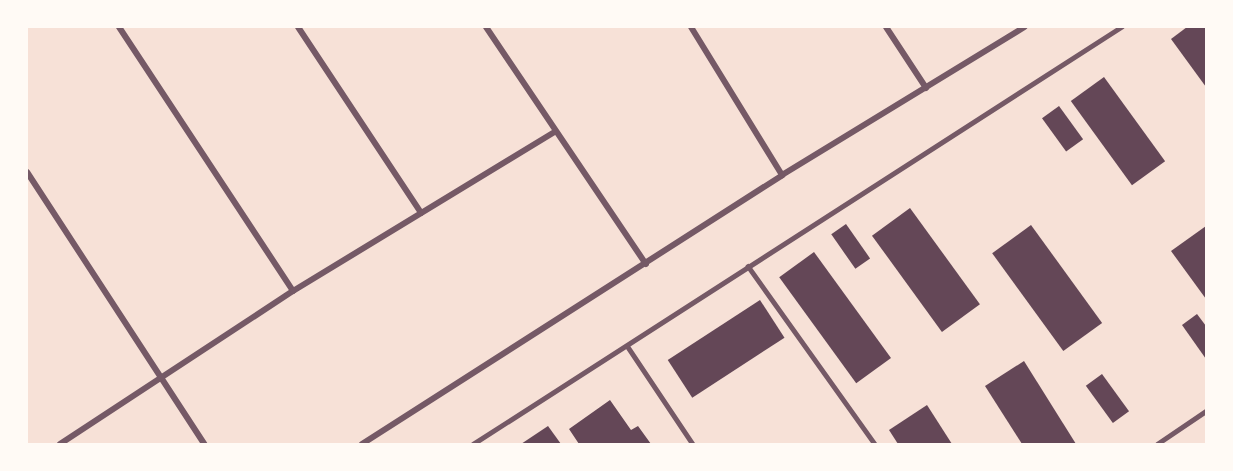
<!DOCTYPE html>
<style>
body{margin:0}
#map{position:relative;width:1233px;height:471px;overflow:hidden;background:#f7e1d7;font-family:Rubik,sans-serif}
div>[style]{position:absolute}
.building>*{inset:0;background:#644757;transform-origin:0 0}
.service>*{height:4.5px;margin:-2.25px;padding:0 2.25px;transform-origin:2.25px;border-radius:2.25px;background:#755966}
.minor>*{height:6px;margin:-3px;padding:0 3px;transform-origin:3px;border-radius:3px;background:#755966}
span{translate:-50% -50%;white-space:nowrap;text-align:center;line-height:1.15;-webkit-text-stroke:6px #fffaf5;paint-order:stroke}
.frame{position:absolute;inset:0;border:28px solid #fffaf5;pointer-events:none}
</style>
<div id="map">
<div class="building">
<i style="clip-path:polygon(1187px 27px,1206px 27px,1206px 87px,1171px 39px)"></i>
<i style="left:1104px;top:77px;width:104px;height:41px;rotate:54deg"></i>
<i style="left:1059px;top:106px;width:41px;height:21px;rotate:54deg"></i>
<i style="left:910px;top:208px;width:119px;height:47px;rotate:54deg"></i>
<i style="left:846px;top:224px;width:42px;height:18px;rotate:55deg"></i>
<i style="left:1031px;top:225px;width:121px;height:48px;rotate:54deg"></i>
<i style="clip-path:polygon(1206px 226px,1206px 299px,1171px 251px)"></i>
<i style="left:814px;top:252px;width:131px;height:43px;rotate:54deg"></i>
<i style="left:760px;top:300px;width:45px;height:110px;rotate:57deg"></i>
<i style="clip-path:polygon(1197px 314px,1206px 326px,1206px 359px,1182px 325px)"></i>
<i style="clip-path:polygon(1024px 361px,1076px 444px,1022px 444px,985px 386px)"></i>
<i style="left:1102px;top:374px;width:46px;height:20px;rotate:54deg"></i>
<i style="clip-path:polygon(610px 400px,631px 430px,638px 426px,651px 444px,579px 444px,569px 429px)"></i>
<i style="clip-path:polygon(927px 405px,952px 444px,898px 444px,889px 430px)"></i>
<i style="clip-path:polygon(548px 426px,561px 444px,521px 444px)"></i>
</div>
<div class="service">
<i style="left:748px;top:266px;width:219px;rotate:54.5deg"></i>
<i style="left:628px;top:347px;width:117px;rotate:56.2deg"></i>
<i style="left:473px;top:444px;width:771px;rotate:-32.76deg"></i>
<i style="left:1157px;top:444px;width:59px;rotate:-34deg"></i>
</div>
<div class="minor">
<i style="left:119px;top:27px;width:316px;rotate:56.6deg"></i>
<i style="left:298px;top:27px;width:223px;rotate:56.5deg"></i>
<i style="left:486px;top:27px;width:286px;rotate:56deg"></i>
<i style="left:691px;top:27px;width:174px;rotate:58.4deg"></i>
<i style="left:886px;top:27px;width:73px;rotate:56.7deg"></i>
<i style="left:27px;top:172px;width:325px;rotate:56.9deg"></i>
<i style="left:60px;top:444px;width:279px;rotate:-33.3deg"></i>
<i style="left:293px;top:291px;width:306px;rotate:-31.3deg"></i>
<i style="left:362px;top:444px;width:499px;rotate:-32.6deg"></i>
<i style="left:782px;top:175px;width:284px;rotate:-31.4deg"></i>
</div>
<div class="frame"></div>
</div>
